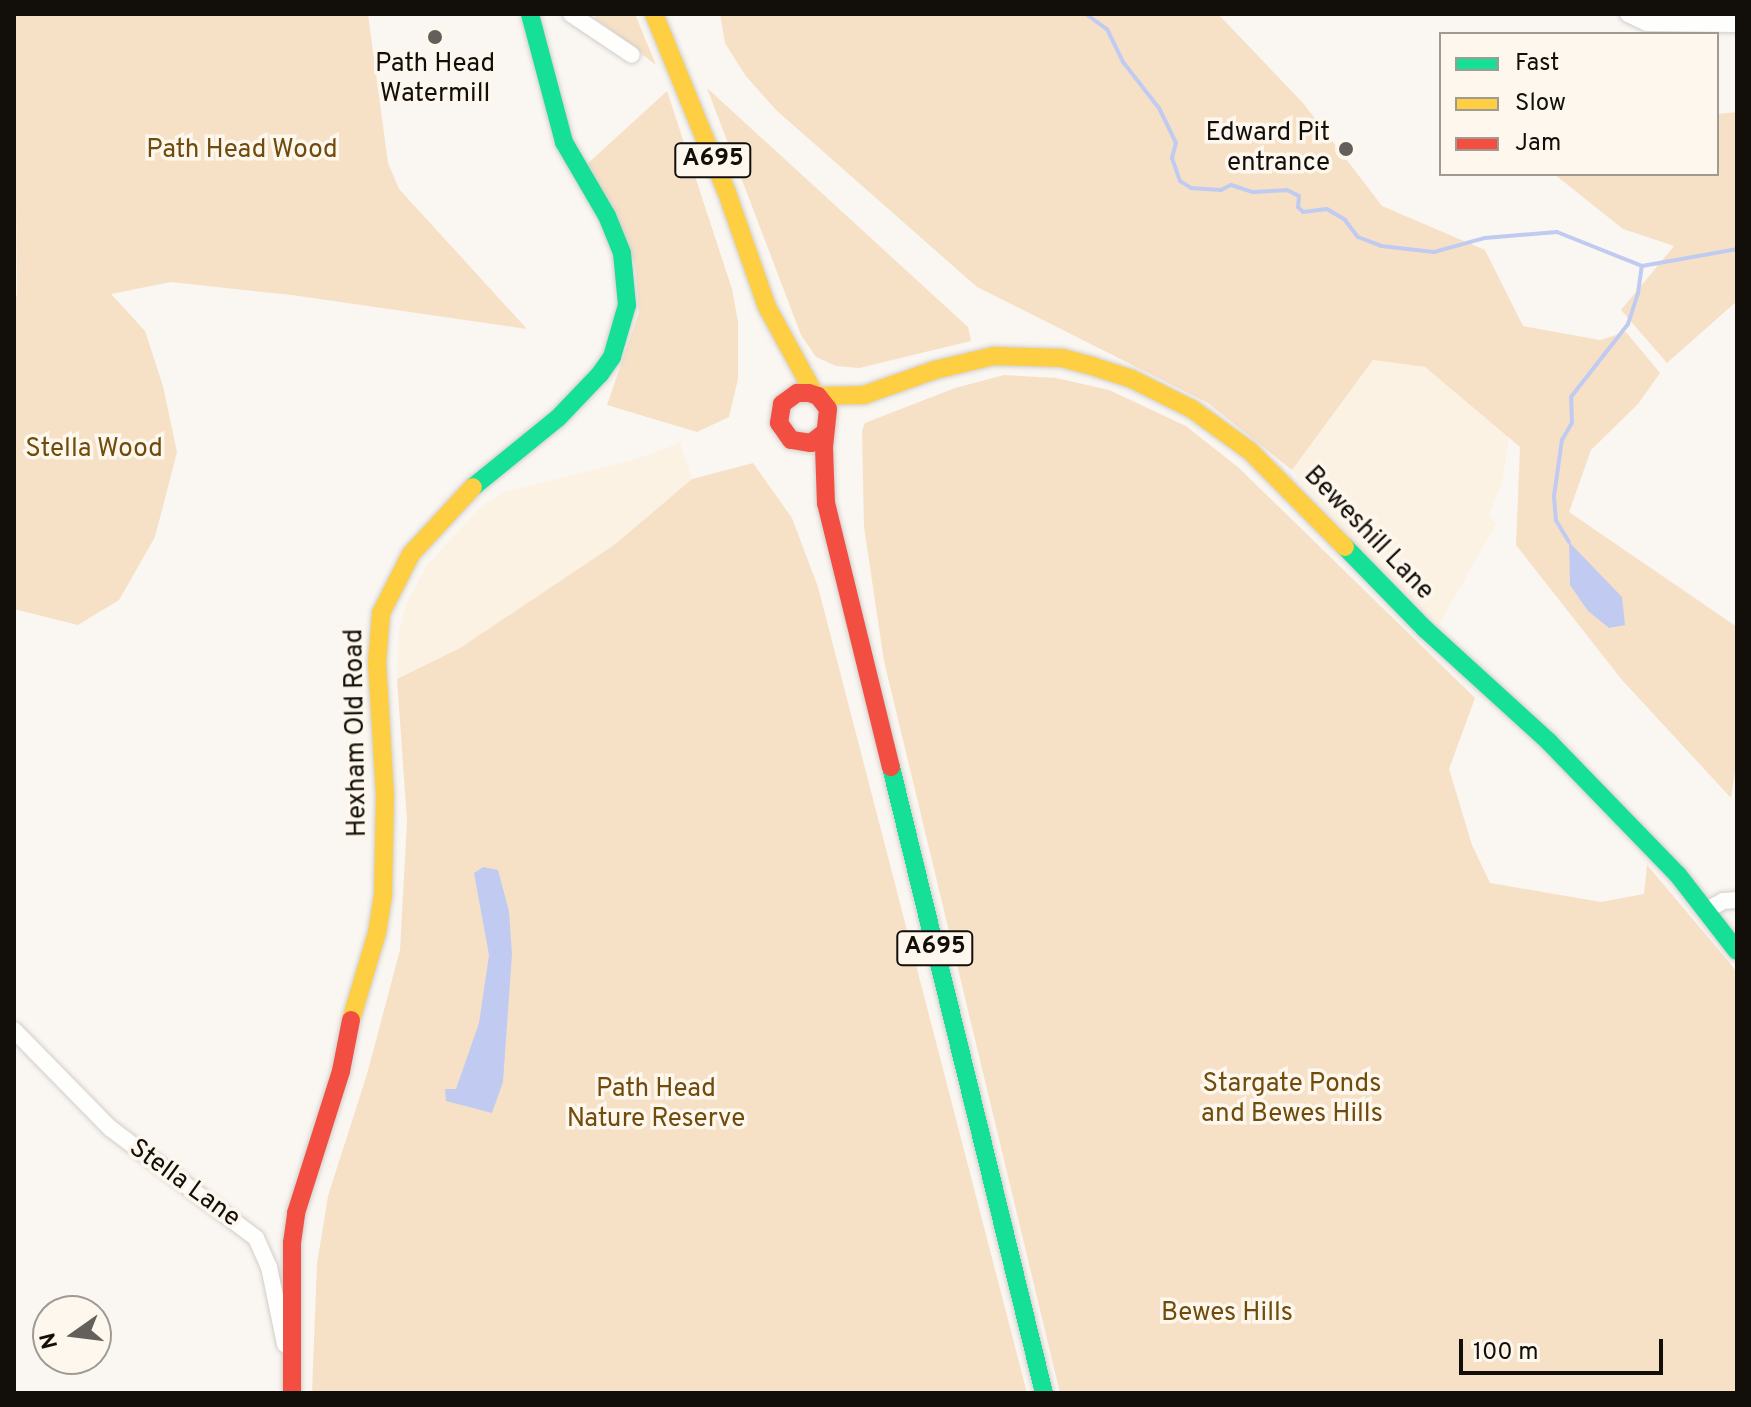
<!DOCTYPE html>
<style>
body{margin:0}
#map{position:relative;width:1751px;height:1407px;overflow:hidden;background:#faf6f2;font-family:Overpass,sans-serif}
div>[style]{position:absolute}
.built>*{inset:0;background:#fcf2e4}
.green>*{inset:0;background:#f6e1c7}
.water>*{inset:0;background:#c1cbf1}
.stream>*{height:4px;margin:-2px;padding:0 2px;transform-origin:2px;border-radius:2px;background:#c1cbf1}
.roads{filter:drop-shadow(0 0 2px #d2ceca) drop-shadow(0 0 2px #d2ceca)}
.street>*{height:16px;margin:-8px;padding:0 8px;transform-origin:8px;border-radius:8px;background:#fefefd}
.fast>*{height:18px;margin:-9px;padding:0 9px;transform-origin:9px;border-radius:9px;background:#16e098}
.slow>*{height:18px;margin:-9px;padding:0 9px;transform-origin:9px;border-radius:9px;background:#ffcf43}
.jam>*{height:18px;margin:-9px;padding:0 9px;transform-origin:9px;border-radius:9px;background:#f24e42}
.dots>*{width:22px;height:22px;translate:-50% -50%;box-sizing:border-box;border:4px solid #fdf7ee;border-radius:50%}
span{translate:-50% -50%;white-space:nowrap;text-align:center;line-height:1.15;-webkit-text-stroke:7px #fdf7ee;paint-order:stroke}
.shield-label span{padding:2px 6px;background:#fdf7ee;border:2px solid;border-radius:6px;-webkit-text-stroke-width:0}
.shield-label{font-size:24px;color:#120e09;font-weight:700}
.poi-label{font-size:26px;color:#120e09}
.right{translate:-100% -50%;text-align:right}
.park-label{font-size:26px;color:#704c0c}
.street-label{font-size:26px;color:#120e09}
.frame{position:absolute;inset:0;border:16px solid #120e09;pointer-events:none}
.legend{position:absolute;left:1439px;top:32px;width:280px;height:144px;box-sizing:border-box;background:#fdf7ee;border:2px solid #9f9a92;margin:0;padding:10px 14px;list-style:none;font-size:24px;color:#120e09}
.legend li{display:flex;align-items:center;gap:16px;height:40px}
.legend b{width:40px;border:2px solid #9f9a92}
.north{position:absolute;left:32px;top:1295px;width:80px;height:80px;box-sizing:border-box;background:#fdf7ee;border:2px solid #9f9a92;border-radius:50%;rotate:256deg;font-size:22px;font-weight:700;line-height:32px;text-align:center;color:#120e09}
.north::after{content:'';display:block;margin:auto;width:28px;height:36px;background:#635f5b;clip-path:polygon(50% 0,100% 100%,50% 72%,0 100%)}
.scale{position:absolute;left:1459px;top:1339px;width:204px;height:36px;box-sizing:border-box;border:4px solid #120e09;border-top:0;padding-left:10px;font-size:24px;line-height:28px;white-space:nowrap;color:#120e09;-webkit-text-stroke:6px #fdf7ee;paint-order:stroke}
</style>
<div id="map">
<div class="built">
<i style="clip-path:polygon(1373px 360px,1425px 367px,1509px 436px,1502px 484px,1489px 514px,1496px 524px,1439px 625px,1362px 552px,1292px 470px)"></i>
<i style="clip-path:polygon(680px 443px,692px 479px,614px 545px,460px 648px,397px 679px,399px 631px,406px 604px,427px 565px,481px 507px,504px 492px,636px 459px)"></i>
</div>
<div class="green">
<i style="clip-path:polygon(14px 14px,368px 14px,388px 163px,399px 189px,527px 329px,292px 295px,171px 282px,111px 294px,145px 331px,163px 386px,177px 452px,155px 537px,119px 600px,78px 625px,14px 609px,14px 303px,17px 295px)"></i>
<i style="clip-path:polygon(594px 14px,635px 14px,656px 65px,596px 19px)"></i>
<i style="clip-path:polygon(720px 14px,1218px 14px,1303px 103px,1382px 206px,1485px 250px,1523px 326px,1600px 340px,1626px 332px,1660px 373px,1638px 404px,1591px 450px,1569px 512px,1737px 627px,1737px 759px,1731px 798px,1622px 680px,1516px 545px,1520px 447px,1425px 367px,1373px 360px,1292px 470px,1208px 403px,977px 287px,776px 110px,745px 75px,725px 43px)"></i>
<i style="clip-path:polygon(707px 88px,968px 327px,971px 341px,859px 368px,836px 366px,816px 357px,801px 335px)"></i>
<i style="clip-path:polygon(667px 91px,732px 289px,738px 322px,738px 379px,729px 417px,697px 432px,607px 405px,639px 312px,635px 264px,615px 211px,585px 166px)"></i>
<i style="clip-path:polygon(1737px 112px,1737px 301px,1667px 363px,1621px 310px,1674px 246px,1623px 229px,1554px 174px,1717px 174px,1717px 114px)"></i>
<i style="clip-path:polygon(1004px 375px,1056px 378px,1109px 390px,1186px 426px,1239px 468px,1475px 698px,1449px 769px,1472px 845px,1490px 883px,1601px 902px,1644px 894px,1647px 865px,1729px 962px,1737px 973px,1737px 1393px,1060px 1393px,884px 661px,864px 527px,862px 431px,865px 423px,955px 388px)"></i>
<i style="clip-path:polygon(753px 463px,792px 518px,818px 587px,1027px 1393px,312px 1393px,317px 1264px,328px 1196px,367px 1074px,400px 950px,407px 821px,397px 679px,460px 648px,614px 545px,692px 479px)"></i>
</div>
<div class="water">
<i style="clip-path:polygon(1569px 542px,1622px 597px,1625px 625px,1609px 628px,1588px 611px,1570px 585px)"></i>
<i style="clip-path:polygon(483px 867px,498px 870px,509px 911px,512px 954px,503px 1082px,492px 1113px,446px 1101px,445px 1089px,456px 1089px,479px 1023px,489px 955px,474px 873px)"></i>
</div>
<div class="stream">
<i style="left:1086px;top:14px;width:26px;rotate:36deg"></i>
<i style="left:1107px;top:29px;width:37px;rotate:64deg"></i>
<i style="left:1123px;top:62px;width:58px;rotate:52deg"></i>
<i style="left:1159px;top:108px;width:39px;rotate:64deg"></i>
<i style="left:1176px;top:143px;width:16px;rotate:105deg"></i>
<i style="left:1172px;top:158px;width:24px;rotate:71deg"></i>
<i style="left:1180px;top:181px;width:13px;rotate:32deg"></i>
<i style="left:1191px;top:188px;width:30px;rotate:4deg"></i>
<i style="left:1221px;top:190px;width:11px;rotate:-27deg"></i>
<i style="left:1231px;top:185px;width:23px;rotate:18deg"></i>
<i style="left:1253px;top:192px;width:34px;rotate:-3deg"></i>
<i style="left:1287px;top:190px;width:13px;rotate:27deg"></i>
<i style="left:1299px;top:196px;width:11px;rotate:95deg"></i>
<i style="left:1298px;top:207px;width:7px;rotate:45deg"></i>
<i style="left:1303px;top:212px;width:24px;rotate:-7deg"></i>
<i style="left:1327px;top:209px;width:21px;rotate:31deg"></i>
<i style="left:1345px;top:220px;width:21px;rotate:53deg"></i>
<i style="left:1358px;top:237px;width:25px;rotate:21deg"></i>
<i style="left:1381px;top:246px;width:53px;rotate:6.5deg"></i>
<i style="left:1434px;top:252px;width:53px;rotate:-15.4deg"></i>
<i style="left:1485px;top:238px;width:72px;rotate:-4.8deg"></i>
<i style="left:1557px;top:232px;width:92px;rotate:21.8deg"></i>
<i style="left:1642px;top:266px;width:97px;rotate:-10.1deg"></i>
<i style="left:1569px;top:542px;width:26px;rotate:-121deg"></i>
<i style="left:1556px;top:520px;width:24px;rotate:-95deg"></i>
<i style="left:1554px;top:496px;width:57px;rotate:-81.9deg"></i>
<i style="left:1562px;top:440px;width:20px;rotate:-60deg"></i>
<i style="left:1572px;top:423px;width:26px;rotate:-92deg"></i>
<i style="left:1571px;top:397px;width:93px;rotate:-52deg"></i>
<i style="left:1628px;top:324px;width:33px;rotate:-72deg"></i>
<i style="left:1638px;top:293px;width:27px;rotate:-82deg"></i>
</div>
<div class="roads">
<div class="street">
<i style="left:571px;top:14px;width:73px;rotate:33.9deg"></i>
<i style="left:1628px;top:14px;width:21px;rotate:25deg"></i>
<i style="left:1647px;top:23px;width:90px;rotate:0.6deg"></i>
<i style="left:1707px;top:910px;width:18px;rotate:-29deg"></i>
<i style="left:1723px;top:901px;width:14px;rotate:-4deg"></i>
<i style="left:14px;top:1030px;width:137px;rotate:45.6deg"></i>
<i style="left:110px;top:1128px;width:183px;rotate:37deg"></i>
<i style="left:256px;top:1238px;width:32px;rotate:66deg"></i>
<i style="left:269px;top:1267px;width:79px;rotate:78.3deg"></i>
</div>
<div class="fast">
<i style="left:473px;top:487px;width:109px;rotate:-39.1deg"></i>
<i style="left:558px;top:418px;width:61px;rotate:-46.3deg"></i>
<i style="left:600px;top:374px;width:21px;rotate:-55deg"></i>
<i style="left:612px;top:357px;width:54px;rotate:-73.9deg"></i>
<i style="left:627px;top:305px;width:52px;rotate:-95.5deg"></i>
<i style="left:622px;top:253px;width:40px;rotate:-112deg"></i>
<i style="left:607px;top:216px;width:86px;rotate:-120.2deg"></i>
<i style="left:564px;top:142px;width:132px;rotate:-104.9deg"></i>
<i style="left:1345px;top:547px;width:115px;rotate:45.7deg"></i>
<i style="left:1425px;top:629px;width:168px;rotate:42.3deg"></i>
<i style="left:1549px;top:742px;width:185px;rotate:45.9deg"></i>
<i style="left:1678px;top:875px;width:96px;rotate:52.2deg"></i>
<i style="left:891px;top:767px;width:644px;rotate:76.27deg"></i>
</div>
<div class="slow">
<i style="left:654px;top:14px;width:190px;rotate:67.8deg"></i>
<i style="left:726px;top:190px;width:124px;rotate:70.7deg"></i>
<i style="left:767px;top:307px;width:100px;rotate:61.4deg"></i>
<i style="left:818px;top:396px;width:46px;rotate:-1.2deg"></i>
<i style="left:864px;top:395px;width:75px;rotate:-19.4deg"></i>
<i style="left:935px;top:370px;width:60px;rotate:-13.6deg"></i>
<i style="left:993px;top:356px;width:69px;rotate:1.7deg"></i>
<i style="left:1062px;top:358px;width:34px;rotate:15deg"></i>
<i style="left:1095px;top:367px;width:39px;rotate:18deg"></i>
<i style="left:1132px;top:379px;width:67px;rotate:26.6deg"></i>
<i style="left:1192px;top:409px;width:72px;rotate:35.9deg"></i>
<i style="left:1250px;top:451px;width:135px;rotate:45.3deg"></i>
<i style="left:351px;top:1020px;width:91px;rotate:-73.4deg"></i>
<i style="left:377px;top:933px;width:36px;rotate:-81deg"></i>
<i style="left:383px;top:897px;width:101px;rotate:-88.9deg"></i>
<i style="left:385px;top:796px;width:133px;rotate:-93.4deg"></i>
<i style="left:377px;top:663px;width:50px;rotate:-85.4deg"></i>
<i style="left:381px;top:613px;width:66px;rotate:-63deg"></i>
<i style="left:411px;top:554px;width:91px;rotate:-47.2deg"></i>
</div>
<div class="jam">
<i style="left:825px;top:432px;width:18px;rotate:142deg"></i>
<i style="left:811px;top:443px;width:20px;rotate:-171deg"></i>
<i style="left:791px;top:440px;width:21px;rotate:-125deg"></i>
<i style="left:779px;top:423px;width:19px;rotate:-81deg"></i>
<i style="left:782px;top:404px;width:19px;rotate:-36deg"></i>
<i style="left:797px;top:393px;width:12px"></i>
<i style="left:809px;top:393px;width:9px;rotate:18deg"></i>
<i style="left:818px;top:396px;width:16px;rotate:52deg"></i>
<i style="left:828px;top:409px;width:38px;rotate:96deg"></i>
<i style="left:824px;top:447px;width:56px;rotate:88deg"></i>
<i style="left:826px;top:503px;width:272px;rotate:76.2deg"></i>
<i style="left:292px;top:1393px;width:150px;rotate:-90deg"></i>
<i style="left:292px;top:1243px;width:30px;rotate:-82deg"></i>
<i style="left:296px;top:1213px;width:149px;rotate:-72.4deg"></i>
<i style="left:341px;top:1071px;width:52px;rotate:-78.9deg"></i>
</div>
</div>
<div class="dots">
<i style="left:435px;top:37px;background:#635f5b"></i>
<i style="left:1346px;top:149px;background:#635f5b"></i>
</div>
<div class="shield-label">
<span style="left:713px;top:160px">A695</span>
<span style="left:935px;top:948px">A695</span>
</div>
<div class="poi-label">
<span style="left:435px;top:80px">Path Head<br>Watermill</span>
<span class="right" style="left:1330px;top:149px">Edward Pit<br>entrance</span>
</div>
<div class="park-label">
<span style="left:242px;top:151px">Path Head Wood</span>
<span style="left:94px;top:450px">Stella Wood</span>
<span style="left:1292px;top:1100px">Stargate Ponds<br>and Bewes Hills</span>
<span style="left:656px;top:1105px">Path Head<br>Nature Reserve</span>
<span style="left:1227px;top:1314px">Bewes Hills</span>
</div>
<div class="street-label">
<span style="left:1368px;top:534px;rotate:46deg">Beweshill Lane</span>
<span style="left:357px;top:733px;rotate:-91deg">Hexham Old Road</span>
<span style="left:184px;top:1184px;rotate:36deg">Stella Lane</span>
</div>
<div class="frame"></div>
<ul class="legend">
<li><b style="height:10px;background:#16e098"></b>Fast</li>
<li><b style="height:10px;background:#ffcf43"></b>Slow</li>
<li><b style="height:10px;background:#f24e42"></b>Jam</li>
</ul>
<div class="north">N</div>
<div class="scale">100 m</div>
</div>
